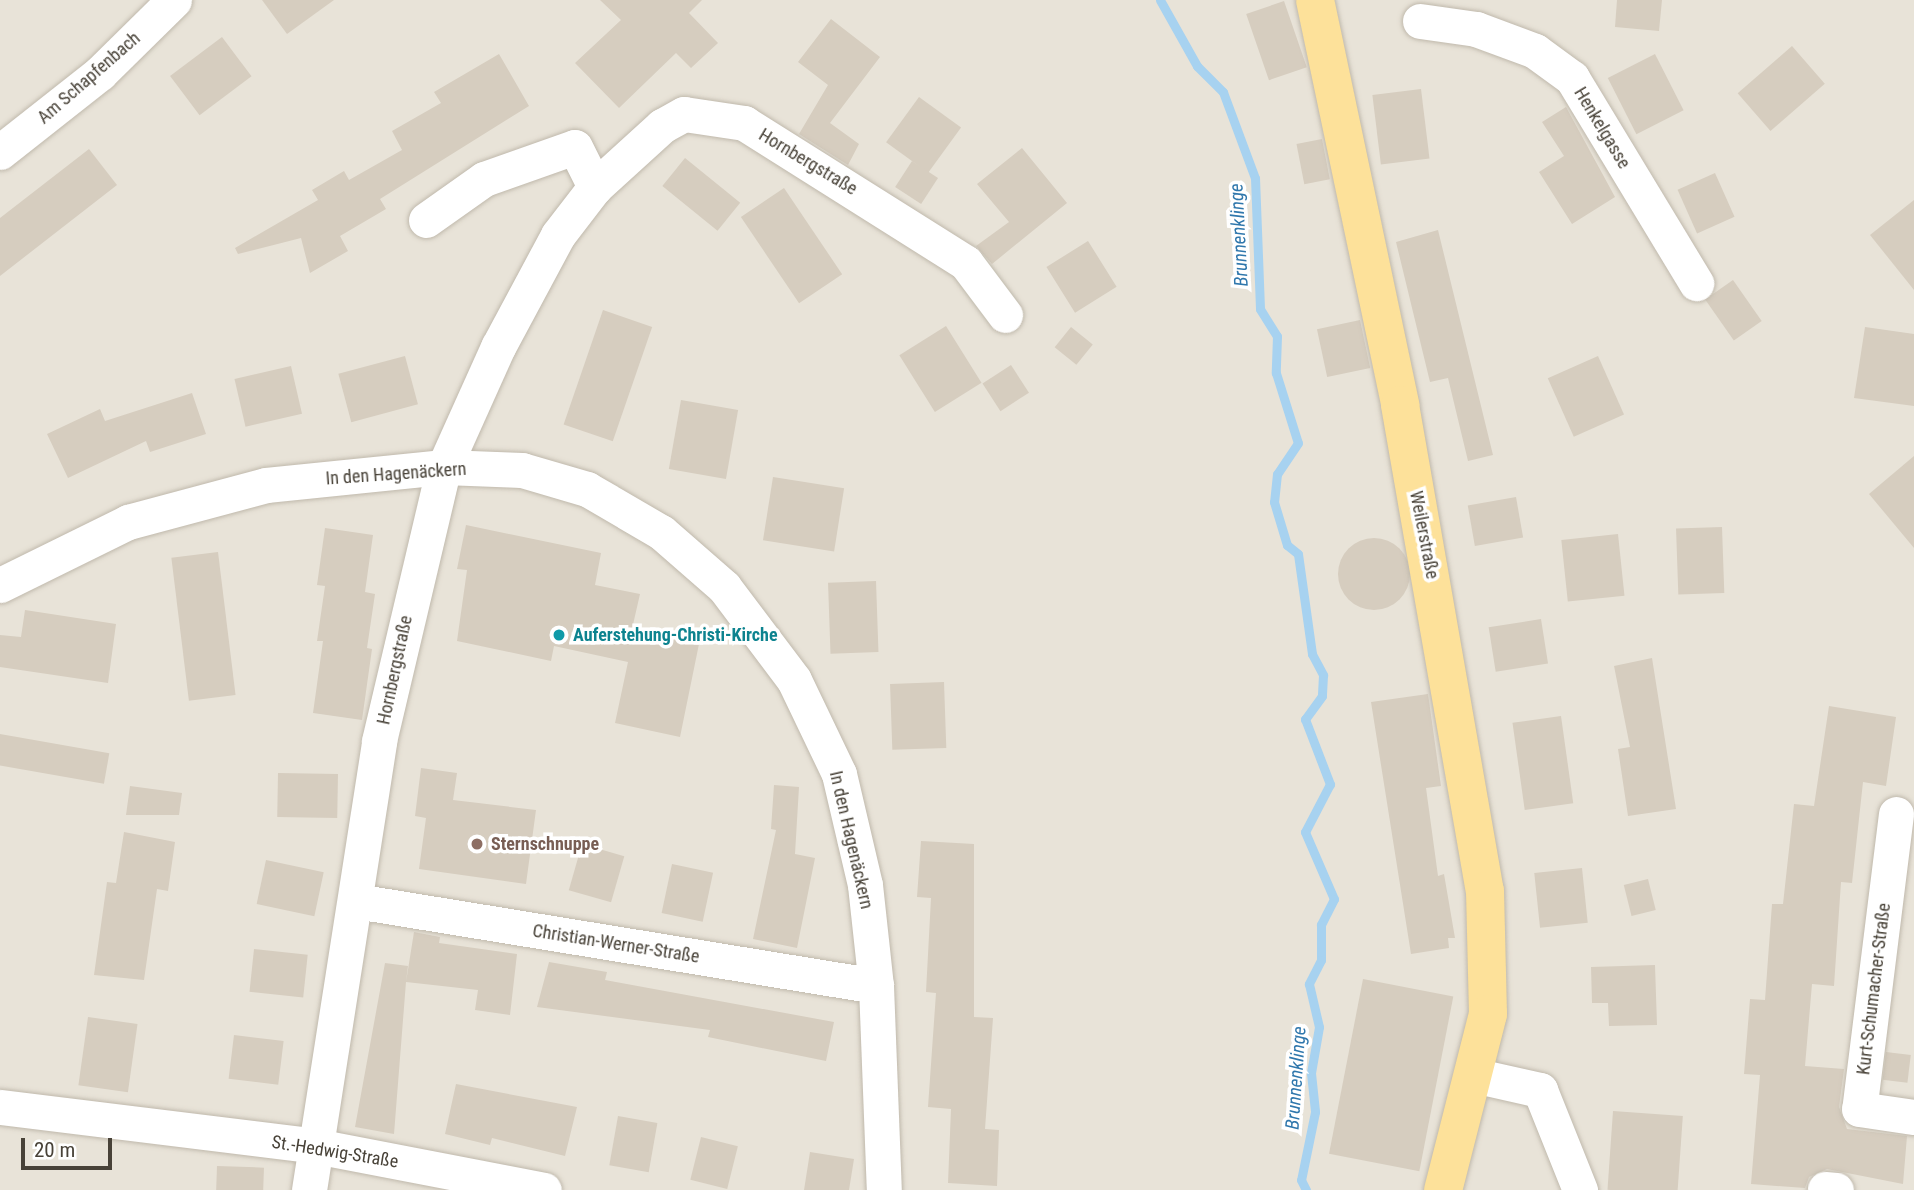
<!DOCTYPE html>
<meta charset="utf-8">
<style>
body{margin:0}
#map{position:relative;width:1914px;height:1190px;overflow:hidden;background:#f4f1e9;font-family:"Roboto Condensed",sans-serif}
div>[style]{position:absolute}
.residential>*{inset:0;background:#e8e3d8;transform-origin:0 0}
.stream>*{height:9px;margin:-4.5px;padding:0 4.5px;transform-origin:4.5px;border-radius:4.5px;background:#a7d2f0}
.building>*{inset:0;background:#d6cdbf;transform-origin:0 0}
.round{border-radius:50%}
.roads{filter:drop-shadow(0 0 2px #c0b9ac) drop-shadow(0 0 2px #c0b9ac)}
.minor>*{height:35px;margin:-17.5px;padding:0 17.5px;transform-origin:17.5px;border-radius:17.5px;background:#fff}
.major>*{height:38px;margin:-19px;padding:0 19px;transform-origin:19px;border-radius:19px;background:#fde19a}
.dots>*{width:19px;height:19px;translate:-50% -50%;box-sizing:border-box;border:4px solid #fff;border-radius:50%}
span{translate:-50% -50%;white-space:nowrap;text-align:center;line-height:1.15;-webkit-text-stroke:7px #fff;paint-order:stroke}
.street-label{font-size:18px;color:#484238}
.culture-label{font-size:18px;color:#0d838f;font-weight:700}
.left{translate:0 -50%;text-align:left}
.education-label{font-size:18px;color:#785e54;font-weight:700}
.water-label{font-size:19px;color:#2f77ac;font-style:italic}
.scale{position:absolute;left:21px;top:1138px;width:91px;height:32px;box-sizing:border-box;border:4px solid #484238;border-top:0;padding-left:9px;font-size:21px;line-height:24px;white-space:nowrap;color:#484238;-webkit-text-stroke:5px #fff;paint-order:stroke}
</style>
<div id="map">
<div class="residential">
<i style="left:0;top:0;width:1914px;height:1190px"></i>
</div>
<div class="stream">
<i style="left:1160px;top:0;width:76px;rotate:60.7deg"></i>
<i style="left:1197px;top:66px;width:37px;rotate:45deg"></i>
<i style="left:1223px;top:92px;width:92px;rotate:69.6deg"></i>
<i style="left:1255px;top:178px;width:131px;rotate:87.8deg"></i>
<i style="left:1260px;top:309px;width:32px;rotate:58deg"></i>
<i style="left:1277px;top:336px;width:37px;rotate:92deg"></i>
<i style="left:1276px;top:373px;width:73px;rotate:72.6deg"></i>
<i style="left:1298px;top:443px;width:37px;rotate:124deg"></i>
<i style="left:1277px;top:474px;width:28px;rotate:96deg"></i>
<i style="left:1274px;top:502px;width:45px;rotate:73.2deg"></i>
<i style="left:1287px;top:545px;width:14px;rotate:39deg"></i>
<i style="left:1298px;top:554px;width:101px;rotate:82deg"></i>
<i style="left:1312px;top:654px;width:24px;rotate:62deg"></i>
<i style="left:1323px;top:675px;width:21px;rotate:93deg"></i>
<i style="left:1322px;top:696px;width:29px;rotate:126deg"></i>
<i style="left:1305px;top:719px;width:70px;rotate:69deg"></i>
<i style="left:1330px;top:784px;width:54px;rotate:117.5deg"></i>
<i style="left:1305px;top:832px;width:73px;rotate:66.6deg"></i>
<i style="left:1334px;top:899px;width:29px;rotate:117deg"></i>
<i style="left:1321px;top:925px;width:35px;rotate:90deg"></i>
<i style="left:1321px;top:960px;width:27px;rotate:117deg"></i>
<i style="left:1309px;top:984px;width:44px;rotate:76.9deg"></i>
<i style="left:1319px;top:1027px;width:47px;rotate:99.9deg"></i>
<i style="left:1311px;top:1073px;width:39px;rotate:84deg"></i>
<i style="left:1315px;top:1112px;width:69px;rotate:101.6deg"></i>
<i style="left:1301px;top:1180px;width:11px;rotate:63deg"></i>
</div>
<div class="building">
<i style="clip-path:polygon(262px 0,334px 0,287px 34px)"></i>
<i style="clip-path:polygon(600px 0,702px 0,689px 13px,718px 43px,691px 68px,676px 53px,619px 108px,575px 63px,621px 20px)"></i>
<i style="clip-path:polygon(1617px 0,1662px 0,1659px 31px,1615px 27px)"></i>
<i style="left:1284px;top:1px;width:70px;height:40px;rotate:71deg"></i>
<i style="clip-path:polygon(831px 19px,880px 57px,830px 123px,859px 144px,848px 165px,799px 134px,828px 85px,798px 62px)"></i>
<i style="left:222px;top:37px;width:49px;height:65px;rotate:53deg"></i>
<i style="left:1792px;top:46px;width:50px;height:72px;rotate:49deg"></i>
<i style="clip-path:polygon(499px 54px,529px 106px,380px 199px,386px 209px,340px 236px,348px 251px,310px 273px,301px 238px,238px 254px,235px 248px,318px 200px,312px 190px,344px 171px,349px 180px,402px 150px,392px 131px,441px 103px,434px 92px)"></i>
<i style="left:1655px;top:54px;width:63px;height:53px;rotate:63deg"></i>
<i style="left:1421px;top:89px;width:70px;height:49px;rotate:83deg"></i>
<i style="left:919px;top:97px;width:52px;height:56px;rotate:36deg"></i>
<i style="clip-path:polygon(1566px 107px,1615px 197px,1572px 224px,1539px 172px,1564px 156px,1542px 122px)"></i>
<i style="left:1322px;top:139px;width:41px;height:26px;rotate:79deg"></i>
<i style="clip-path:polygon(1022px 148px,1067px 203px,992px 264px,976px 246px,1009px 222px,977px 184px)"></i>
<i style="clip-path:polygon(89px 149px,117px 185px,0 276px,0 218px)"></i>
<i style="left:685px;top:158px;width:71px;height:36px;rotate:39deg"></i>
<i style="left:912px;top:161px;width:31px;height:31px;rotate:33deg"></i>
<i style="left:1715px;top:173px;width:48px;height:41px;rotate:66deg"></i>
<i style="left:784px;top:188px;width:104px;height:52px;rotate:56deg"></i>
<i style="clip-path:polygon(1914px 200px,1914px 290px,1870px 235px)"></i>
<i style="clip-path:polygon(1438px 230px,1493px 455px,1468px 461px,1448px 378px,1430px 382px,1396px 242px)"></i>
<i style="left:1088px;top:241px;width:54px;height:49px;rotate:58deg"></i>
<i style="left:1733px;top:280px;width:50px;height:34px;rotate:55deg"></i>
<i style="left:603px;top:310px;width:52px;height:121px;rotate:19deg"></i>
<i style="left:1360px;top:320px;width:49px;height:44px;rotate:78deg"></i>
<i style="left:946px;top:326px;width:67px;height:55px;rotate:58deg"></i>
<i style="left:1071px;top:327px;width:28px;height:26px;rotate:39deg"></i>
<i style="clip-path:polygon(1865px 327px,1914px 334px,1914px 406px,1854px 398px)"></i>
<i style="left:405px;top:356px;width:50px;height:69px;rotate:75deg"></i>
<i style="left:1598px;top:356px;width:64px;height:55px;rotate:66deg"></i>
<i style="left:1011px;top:365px;width:33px;height:34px;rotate:57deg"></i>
<i style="left:291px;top:366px;width:49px;height:58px;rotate:77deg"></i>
<i style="clip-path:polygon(192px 393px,206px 434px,150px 452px,146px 441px,68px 478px,47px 434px,100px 409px,105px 421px)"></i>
<i style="left:681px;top:400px;width:58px;height:70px;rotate:10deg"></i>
<i style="clip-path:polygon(1914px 456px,1914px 548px,1869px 494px)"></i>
<i style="left:773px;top:477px;width:72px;height:64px;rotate:9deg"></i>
<i style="left:1516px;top:497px;width:41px;height:49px;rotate:80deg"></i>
<i style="clip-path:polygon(466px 525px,601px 553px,595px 585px,640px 594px,632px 629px,699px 644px,680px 737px,615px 723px,628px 662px,554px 646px,551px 661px,457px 641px,467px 570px,457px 569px)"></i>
<i style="left:1722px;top:527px;width:66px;height:46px;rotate:88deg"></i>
<i style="clip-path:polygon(325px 528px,373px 535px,365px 592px,375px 594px,367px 648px,372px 649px,362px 720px,313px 713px,323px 641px,317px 641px,325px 586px,317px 585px)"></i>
<i style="left:1618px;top:534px;width:62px;height:57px;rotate:84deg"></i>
<i class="round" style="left:1338px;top:538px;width:72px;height:72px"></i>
<i style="left:218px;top:552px;width:144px;height:47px;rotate:83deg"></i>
<i style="left:876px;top:581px;width:71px;height:48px;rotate:88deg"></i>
<i style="clip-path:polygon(25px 610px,116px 624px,108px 683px,0 667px,0 635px,21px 637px)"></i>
<i style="left:1541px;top:619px;width:45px;height:53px;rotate:81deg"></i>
<i style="clip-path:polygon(1652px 658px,1676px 809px,1628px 816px,1618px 749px,1630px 747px,1614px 666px)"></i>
<i style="left:944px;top:682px;width:66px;height:54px;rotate:88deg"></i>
<i style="clip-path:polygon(1428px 694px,1441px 786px,1426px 788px,1438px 876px,1444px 874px,1455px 938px,1448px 938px,1449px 948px,1411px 954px,1371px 702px)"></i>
<i style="clip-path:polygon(1829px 706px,1896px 717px,1886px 786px,1863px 782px,1852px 883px,1841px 882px,1834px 986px,1812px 984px,1805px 1066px,1844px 1069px,1839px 1107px,1847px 1129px,1907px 1136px,1903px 1184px,1827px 1169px,1809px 1177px,1805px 1188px,1751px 1184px,1760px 1075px,1744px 1074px,1750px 999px,1765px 1000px,1772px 904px,1783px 904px,1794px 804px,1814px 806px)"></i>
<i style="left:1561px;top:716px;width:88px;height:49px;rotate:82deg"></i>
<i style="left:0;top:734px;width:111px;height:31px;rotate:10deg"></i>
<i style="clip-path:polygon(421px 768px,457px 773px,453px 800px,536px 810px,526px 884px,419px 869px,426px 818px,415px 816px)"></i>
<i style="left:278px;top:773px;width:60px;height:44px;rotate:1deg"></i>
<i style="clip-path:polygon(774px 785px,799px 787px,795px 854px,815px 858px,797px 948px,753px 939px,776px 830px,771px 829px)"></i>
<i style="clip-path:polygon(130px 786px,182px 793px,179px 815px,126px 815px)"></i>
<i style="clip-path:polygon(124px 832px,175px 842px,168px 891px,157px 889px,144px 980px,94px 975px,107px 882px,116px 883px)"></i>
<i style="clip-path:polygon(921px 841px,974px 844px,974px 1017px,993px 1018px,985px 1129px,999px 1130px,997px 1186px,948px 1183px,951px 1109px,928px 1107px,936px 993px,926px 992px,931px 898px,917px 897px)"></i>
<i style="left:582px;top:844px;width:44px;height:48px;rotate:16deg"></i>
<i style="left:266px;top:860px;width:59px;height:45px;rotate:12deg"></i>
<i style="left:672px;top:864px;width:42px;height:50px;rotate:12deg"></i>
<i style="left:1582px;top:868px;width:55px;height:48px;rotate:84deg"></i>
<i style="left:1648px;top:879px;width:32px;height:25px;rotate:76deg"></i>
<i style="clip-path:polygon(414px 932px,440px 937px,439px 943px,517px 954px,510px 1015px,475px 1010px,478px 990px,406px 982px,394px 1134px,355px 1127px,385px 963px,408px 966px,406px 982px)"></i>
<i style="left:254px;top:949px;width:54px;height:43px;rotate:6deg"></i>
<i style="clip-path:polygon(549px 962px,607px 972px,605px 980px,834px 1022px,826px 1061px,708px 1037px,710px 1030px,537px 1007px)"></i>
<i style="clip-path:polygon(1655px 965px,1657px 1025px,1609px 1026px,1608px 1003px,1592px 1003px,1591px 967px)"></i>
<i style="left:1363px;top:979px;width:92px;height:178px;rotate:11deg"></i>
<i style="left:88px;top:1017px;width:50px;height:69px;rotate:8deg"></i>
<i style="left:234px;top:1035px;width:50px;height:44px;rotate:7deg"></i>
<i style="left:1886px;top:1052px;width:25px;height:28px;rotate:7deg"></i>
<i style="clip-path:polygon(456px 1084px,577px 1107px,565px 1156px,492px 1138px,490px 1145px,445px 1134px)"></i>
<i style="left:1613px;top:1111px;width:70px;height:79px;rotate:4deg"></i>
<i style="left:618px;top:1116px;width:40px;height:50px;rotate:10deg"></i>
<i style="left:701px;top:1137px;width:38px;height:44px;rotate:14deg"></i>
<i style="clip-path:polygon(810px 1152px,854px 1159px,849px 1190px,804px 1190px)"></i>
<i style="left:217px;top:1166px;width:47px;height:24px;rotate:2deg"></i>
</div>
<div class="roads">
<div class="minor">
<i style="left:1420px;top:21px;width:57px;rotate:8.1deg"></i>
<i style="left:1476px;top:29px;width:63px;rotate:20.4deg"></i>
<i style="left:1535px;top:51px;width:46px;rotate:36.1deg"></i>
<i style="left:1572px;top:78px;width:240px;rotate:58.8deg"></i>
<i style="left:0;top:152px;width:127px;rotate:-38.3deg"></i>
<i style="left:100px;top:73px;width:104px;rotate:-44.6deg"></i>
<i style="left:426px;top:220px;width:71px;rotate:-35.3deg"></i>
<i style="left:484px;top:179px;width:96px;rotate:-19.4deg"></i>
<i style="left:575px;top:147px;width:45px;rotate:63.4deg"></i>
<i style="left:0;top:585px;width:143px;rotate:-26.2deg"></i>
<i style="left:128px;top:522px;width:143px;rotate:-15deg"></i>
<i style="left:266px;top:485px;width:179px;rotate:-5.8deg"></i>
<i style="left:444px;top:467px;width:78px;rotate:2.2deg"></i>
<i style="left:522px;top:470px;width:68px;rotate:16.3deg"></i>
<i style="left:587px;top:489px;width:86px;rotate:30.2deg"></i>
<i style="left:661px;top:532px;width:84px;rotate:41.1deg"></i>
<i style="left:724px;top:587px;width:116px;rotate:53deg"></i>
<i style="left:794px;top:680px;width:104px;rotate:64.4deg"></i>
<i style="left:839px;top:774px;width:114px;rotate:76.8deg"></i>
<i style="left:865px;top:885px;width:102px;rotate:83.8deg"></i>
<i style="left:876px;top:986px;width:204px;rotate:87.8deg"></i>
<i style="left:1896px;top:814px;width:297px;rotate:97.1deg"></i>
<i style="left:1859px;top:1109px;width:56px;rotate:8.3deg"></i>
<i style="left:356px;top:901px;width:527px;rotate:9.28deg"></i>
<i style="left:1473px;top:1075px;width:69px;rotate:12.6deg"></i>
<i style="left:1540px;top:1090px;width:108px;rotate:68.2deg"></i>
<i style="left:0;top:1107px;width:318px;rotate:7deg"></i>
<i style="left:316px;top:1146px;width:232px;rotate:10.9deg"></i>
<i style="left:1825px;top:1189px;width:11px;rotate:5deg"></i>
<i style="left:309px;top:1190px;width:454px;rotate:-81.1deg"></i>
<i style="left:379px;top:741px;width:282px;rotate:-76.7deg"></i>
<i style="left:444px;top:467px;width:132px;rotate:-65.8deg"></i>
<i style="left:498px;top:347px;width:127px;rotate:-61.8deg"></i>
<i style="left:558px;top:235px;width:61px;rotate:-52.4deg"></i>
<i style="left:595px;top:187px;width:91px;rotate:-42.3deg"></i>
<i style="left:662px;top:126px;width:25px;rotate:-29deg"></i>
<i style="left:684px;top:114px;width:61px;rotate:8.5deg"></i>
<i style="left:744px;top:123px;width:262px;rotate:32.2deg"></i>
<i style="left:966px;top:263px;width:65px;rotate:53.1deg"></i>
</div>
<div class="major">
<i style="left:1315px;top:0;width:414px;rotate:78.1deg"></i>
<i style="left:1400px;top:405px;width:493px;rotate:80.1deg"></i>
<i style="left:1485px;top:891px;width:123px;rotate:88.6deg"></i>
<i style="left:1488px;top:1014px;width:182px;rotate:104.3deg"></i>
</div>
</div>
<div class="dots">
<i style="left:559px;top:635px;background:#0f9aa8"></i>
<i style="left:477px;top:844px;background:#8d6e63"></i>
</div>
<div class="street-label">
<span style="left:89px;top:78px;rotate:-41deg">Am Schapfenbach</span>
<span style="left:1602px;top:128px;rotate:59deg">Henkelgasse</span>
<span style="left:808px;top:162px;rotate:31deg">Hornbergstraße</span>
<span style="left:396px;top:474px;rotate:-4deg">In den Hagenäckern</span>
<span style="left:1424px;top:535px;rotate:79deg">Weilerstraße</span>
<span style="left:395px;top:670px;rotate:-78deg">Hornbergstraße</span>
<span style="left:851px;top:840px;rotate:77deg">In den Hagenäckern</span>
<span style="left:616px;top:944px;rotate:9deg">Christian-Werner-Straße</span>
<span style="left:1874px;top:989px;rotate:-83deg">Kurt-Schumacher-Straße</span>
<span style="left:335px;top:1152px;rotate:9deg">St.-Hedwig-Straße</span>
</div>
<div class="culture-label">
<span class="left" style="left:573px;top:635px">Auferstehung-Christi-Kirche</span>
</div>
<div class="education-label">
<span class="left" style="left:491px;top:844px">Sternschnuppe</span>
</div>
<div class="water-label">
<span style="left:1239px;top:235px;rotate:-93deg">Brunnenklinge</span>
<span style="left:1296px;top:1078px;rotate:-86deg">Brunnenklinge</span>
</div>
<div class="scale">20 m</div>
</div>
